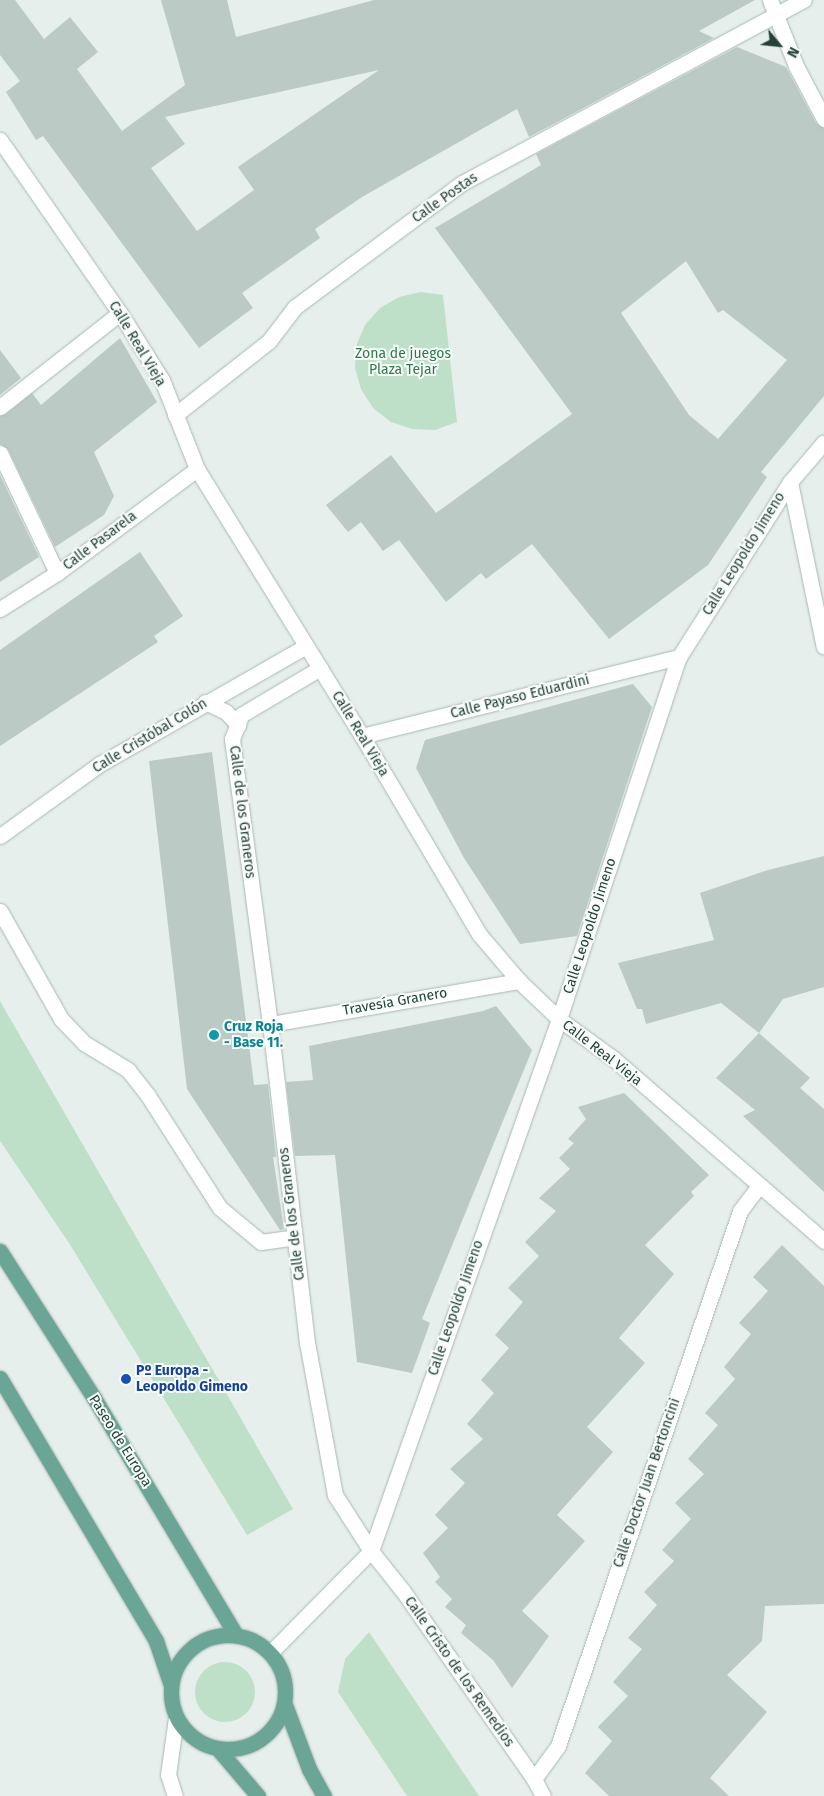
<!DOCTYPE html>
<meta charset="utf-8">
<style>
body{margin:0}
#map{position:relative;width:824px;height:1796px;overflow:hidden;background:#e6efeb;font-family:"Fira Sans",sans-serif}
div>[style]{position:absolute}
.green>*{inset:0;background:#bfe0c8}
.round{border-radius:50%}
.building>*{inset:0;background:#bbcac4}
.roads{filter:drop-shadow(0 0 1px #a8b8b2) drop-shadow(0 0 1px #a8b8b2)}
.pedestrian>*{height:15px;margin:-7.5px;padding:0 7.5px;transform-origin:7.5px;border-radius:7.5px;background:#fff}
.minor>*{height:15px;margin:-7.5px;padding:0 7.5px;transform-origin:7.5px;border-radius:7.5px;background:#fff}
.tertiary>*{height:15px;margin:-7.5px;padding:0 7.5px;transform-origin:7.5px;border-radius:7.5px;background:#fff}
.primary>*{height:15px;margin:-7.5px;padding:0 7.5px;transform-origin:7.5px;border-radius:7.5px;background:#6aa596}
.primary>.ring{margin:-7.5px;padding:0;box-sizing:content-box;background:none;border:15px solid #6aa596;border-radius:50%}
.dots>*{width:14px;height:14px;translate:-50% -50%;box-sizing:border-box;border:2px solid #f7fbf9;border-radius:50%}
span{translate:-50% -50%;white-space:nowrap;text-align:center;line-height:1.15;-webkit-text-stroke:4px #f7fbf9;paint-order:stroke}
.street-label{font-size:14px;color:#24423a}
.park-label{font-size:14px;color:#2d7a4b}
.culture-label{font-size:14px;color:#0d838f;font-weight:700}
.left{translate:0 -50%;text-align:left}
.transit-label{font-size:14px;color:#164399;font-weight:700}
.north{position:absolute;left:754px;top:20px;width:50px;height:50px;-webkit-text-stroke:4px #f7fbf9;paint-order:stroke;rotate:118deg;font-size:14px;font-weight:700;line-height:20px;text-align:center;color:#24423a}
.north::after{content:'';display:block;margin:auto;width:18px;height:22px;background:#24423a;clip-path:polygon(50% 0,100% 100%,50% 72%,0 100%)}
</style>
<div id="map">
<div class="green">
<i style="clip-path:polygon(421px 292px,443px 295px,457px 422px,435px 430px,412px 429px,391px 422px,373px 408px,361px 389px,355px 368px,356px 346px,365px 325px,380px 308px,399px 297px)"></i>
<i style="clip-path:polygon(0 1001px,293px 1509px,247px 1535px,69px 1243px,0 1141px)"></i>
<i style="clip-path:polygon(369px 1632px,479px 1796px,407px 1796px,338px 1692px,345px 1659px)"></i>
<i class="round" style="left:195px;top:1662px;width:60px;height:60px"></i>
</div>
<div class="building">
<i style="clip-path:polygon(evenodd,0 0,15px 0,44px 39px,70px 17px,98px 52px,77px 69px,122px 131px,185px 85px,161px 0,227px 0,236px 37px,374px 0,755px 0,699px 31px,714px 38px,529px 137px,517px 109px,362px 197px,315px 229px,320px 238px,242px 293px,253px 308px,199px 348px,43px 136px,36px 140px,6px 92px,20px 81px,0 55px,0 0,379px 70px,238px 167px,254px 190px,197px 231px,151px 168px,185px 144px,165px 117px,379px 70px)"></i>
<i style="clip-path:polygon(evenodd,737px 47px,786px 67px,816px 123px,824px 128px,824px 396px,761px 472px,767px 477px,708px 565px,609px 639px,532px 544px,486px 579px,481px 573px,446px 602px,399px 540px,383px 551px,361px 522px,348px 532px,326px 505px,391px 455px,436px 513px,572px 414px,435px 228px,541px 165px,536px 154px,737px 47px,686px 261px,718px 313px,723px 310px,787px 360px,718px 439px,689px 415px,621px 313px,686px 261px)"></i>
<i style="clip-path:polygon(120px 338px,157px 402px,94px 452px,114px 496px,104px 515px,55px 547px,8px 449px,0 444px,0 416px,6px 414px,32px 393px,41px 405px)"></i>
<i style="clip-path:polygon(0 350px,21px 378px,0 395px)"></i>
<i style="clip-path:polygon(0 475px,39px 557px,0 582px)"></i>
<i style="clip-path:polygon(140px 552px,183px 616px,154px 636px,158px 642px,0 746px,0 650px)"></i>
<i style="clip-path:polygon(633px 684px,652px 707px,577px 936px,520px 944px,464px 858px,416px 768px,425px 740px)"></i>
<i style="clip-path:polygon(212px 752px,254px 1085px,268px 1084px,276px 1157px,273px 1157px,284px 1229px,280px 1230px,187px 1089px,149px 761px)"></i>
<i style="clip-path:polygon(824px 856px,824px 987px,783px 999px,759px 1033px,721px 1003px,646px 1024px,642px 1009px,637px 1009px,618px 963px,714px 940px,700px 893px,768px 870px)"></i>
<i style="clip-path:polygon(496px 1006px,532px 1050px,422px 1319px,430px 1323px,412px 1373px,357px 1362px,335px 1155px,295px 1156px,286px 1082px,313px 1080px,309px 1046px,483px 1011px)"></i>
<i style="clip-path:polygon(759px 1033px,810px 1078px,800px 1088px,824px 1109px,824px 1192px,743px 1116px,755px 1110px,716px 1078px)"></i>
<i style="clip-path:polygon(624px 1093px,709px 1175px,691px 1192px,694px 1196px,645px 1245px,674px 1274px,619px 1338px,645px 1363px,587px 1427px,613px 1452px,557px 1515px,585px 1541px,522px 1611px,549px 1636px,512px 1688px,493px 1660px,461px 1633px,466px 1625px,445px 1607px,452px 1599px,435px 1582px,440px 1577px,423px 1553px,448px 1528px,435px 1515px,465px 1483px,450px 1469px,483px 1439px,467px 1424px,494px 1393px,481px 1380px,509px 1348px,495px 1335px,523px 1302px,508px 1288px,539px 1256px,525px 1242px,556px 1211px,539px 1198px,570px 1169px,559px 1158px,574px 1143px,568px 1139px,586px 1119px,578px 1107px)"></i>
<i style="clip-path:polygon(782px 1245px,824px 1286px,824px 1604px,765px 1606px,762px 1641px,727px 1675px,767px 1712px,710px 1778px,729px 1796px,609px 1796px,585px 1773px,612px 1741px,598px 1727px,628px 1696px,613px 1682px,642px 1649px,628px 1638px,657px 1605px,644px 1592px,674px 1561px,662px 1550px,691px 1519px,675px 1503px,704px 1474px,688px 1459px,718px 1425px,705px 1413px,735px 1379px,724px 1367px,751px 1334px,739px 1323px,768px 1291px,753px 1277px)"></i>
</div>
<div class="roads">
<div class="pedestrian">
<i style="left:0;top:407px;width:152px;rotate:-38.1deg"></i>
</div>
<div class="minor">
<i style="left:0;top:140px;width:211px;rotate:55.3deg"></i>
<i style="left:120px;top:313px;width:79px;rotate:57.9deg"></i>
<i style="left:162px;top:380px;width:96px;rotate:68.5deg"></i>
<i style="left:197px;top:469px;width:314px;rotate:58.3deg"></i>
<i style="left:362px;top:736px;width:230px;rotate:59.4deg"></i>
<i style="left:479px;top:934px;width:62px;rotate:49.6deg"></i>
<i style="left:519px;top:981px;width:55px;rotate:43.5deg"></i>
<i style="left:559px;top:1019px;width:68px;rotate:36deg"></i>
<i style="left:614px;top:1059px;width:278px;rotate:40.9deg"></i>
<i style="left:175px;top:415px;width:120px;rotate:-38.2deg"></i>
<i style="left:269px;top:341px;width:43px;rotate:-52.6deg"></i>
<i style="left:295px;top:307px;width:208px;rotate:-36.6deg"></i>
<i style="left:462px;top:183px;width:388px;rotate:-28.2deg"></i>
<i style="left:0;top:453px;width:133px;rotate:64.6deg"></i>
<i style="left:790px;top:482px;width:168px;rotate:78.4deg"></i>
<i style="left:0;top:609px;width:67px;rotate:-32.3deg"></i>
<i style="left:57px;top:573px;width:174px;rotate:-36.6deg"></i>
<i style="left:205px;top:702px;width:23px;rotate:25deg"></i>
<i style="left:226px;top:712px;width:18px;rotate:47deg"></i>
<i style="left:362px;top:736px;width:327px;rotate:-14deg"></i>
<i style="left:0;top:836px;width:123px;rotate:-35.8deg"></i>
<i style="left:100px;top:764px;width:237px;rotate:-29.8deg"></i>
<i style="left:0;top:911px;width:124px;rotate:60.5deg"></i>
<i style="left:61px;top:1019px;width:33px;rotate:46deg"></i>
<i style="left:84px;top:1043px;width:52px;rotate:31.5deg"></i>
<i style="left:128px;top:1070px;width:31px;rotate:52deg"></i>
<i style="left:147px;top:1094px;width:135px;rotate:57.4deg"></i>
<i style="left:220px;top:1208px;width:53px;rotate:39.7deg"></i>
<i style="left:261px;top:1242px;width:34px;rotate:-8deg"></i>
<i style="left:270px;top:1024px;width:253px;rotate:-9.8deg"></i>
<i style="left:271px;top:1652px;width:142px;rotate:-45.3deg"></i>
<i style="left:371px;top:1551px;width:67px;rotate:-122.7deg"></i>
<i style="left:335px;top:1495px;width:155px;rotate:-100.4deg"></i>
<i style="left:307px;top:1343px;width:321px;rotate:-96.6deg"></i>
<i style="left:270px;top:1024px;width:288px;rotate:-97.6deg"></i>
<i style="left:232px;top:739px;width:26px;rotate:-69deg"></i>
<i style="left:241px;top:715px;width:92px;rotate:-30.7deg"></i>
<i style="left:534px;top:1779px;width:41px;rotate:-54deg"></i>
<i style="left:558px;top:1746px;width:565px;rotate:-71.21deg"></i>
<i style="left:740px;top:1211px;width:31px;rotate:-53deg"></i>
<i style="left:175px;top:1796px;width:22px;rotate:-108deg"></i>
<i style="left:168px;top:1775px;width:58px;rotate:-82deg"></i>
<i style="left:543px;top:1796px;width:19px;rotate:-118deg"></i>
<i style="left:534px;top:1779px;width:231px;rotate:-124.9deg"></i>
<i style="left:402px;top:1590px;width:50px;rotate:-128.5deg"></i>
<i style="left:371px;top:1551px;width:564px;rotate:-70.54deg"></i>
<i style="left:559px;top:1019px;width:381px;rotate:-71.7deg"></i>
<i style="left:679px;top:657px;width:207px;rotate:-57.6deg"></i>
<i style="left:790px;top:482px;width:52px;rotate:-49.6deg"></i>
</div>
<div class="tertiary">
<i style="left:770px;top:0;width:71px;rotate:68.5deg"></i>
<i style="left:796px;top:66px;width:60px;rotate:62.2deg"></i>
</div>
<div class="primary">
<i style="left:0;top:1251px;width:174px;rotate:57.4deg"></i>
<i style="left:94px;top:1398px;width:275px;rotate:59.1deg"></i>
<i style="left:0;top:1378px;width:306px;rotate:59.3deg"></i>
<i style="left:156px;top:1641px;width:46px;rotate:71.2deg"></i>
<i class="ring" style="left:171px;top:1635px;width:99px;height:99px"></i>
<i style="left:285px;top:1705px;width:68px;rotate:69.4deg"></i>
<i style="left:309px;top:1769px;width:31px;rotate:61deg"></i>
<i style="left:218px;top:1749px;width:62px;rotate:49.6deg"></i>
</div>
</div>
<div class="dots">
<i style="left:214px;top:1035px;background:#0f9aa8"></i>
<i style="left:126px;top:1379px;background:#1a4fb4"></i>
</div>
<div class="street-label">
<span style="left:445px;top:198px;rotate:-35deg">Calle Postas</span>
<span style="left:137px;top:344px;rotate:59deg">Calle Real Vieja</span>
<span style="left:100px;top:541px;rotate:-37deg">Calle Pasarela</span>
<span style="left:744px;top:554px;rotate:-58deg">Calle Leopoldo Jimeno</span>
<span style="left:520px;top:697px;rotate:-14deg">Calle Payaso Eduardini</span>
<span style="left:360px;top:734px;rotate:59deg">Calle Real Vieja</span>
<span style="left:150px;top:736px;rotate:-31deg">Calle Cristóbal Colón</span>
<span style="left:242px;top:812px;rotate:83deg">Calle de los Graneros</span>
<span style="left:590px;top:926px;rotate:-72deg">Calle Leopoldo Jimeno</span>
<span style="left:395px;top:1002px;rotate:-10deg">Travesía Granero</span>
<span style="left:602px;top:1053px;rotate:38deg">Calle Real Vieja</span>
<span style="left:292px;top:1214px;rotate:-97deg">Calle de los Graneros</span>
<span style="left:456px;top:1308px;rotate:-71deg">Calle Leopoldo Jimeno</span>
<span style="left:120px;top:1441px;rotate:58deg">Paseo de Europa</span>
<span style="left:647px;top:1483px;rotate:-71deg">Calle Doctor Juan Bertoncini</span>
<span style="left:459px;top:1672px;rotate:55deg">Calle Cristo de los Remedios</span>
</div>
<div class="park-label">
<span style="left:403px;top:362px">Zona de juegos<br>Plaza Tejar</span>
</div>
<div class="culture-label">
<span class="left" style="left:224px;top:1035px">Cruz Roja<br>- Base 11.</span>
</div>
<div class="transit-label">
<span class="left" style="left:136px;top:1379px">Pº Europa -<br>Leopoldo Gimeno</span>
</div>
<div class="north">N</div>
</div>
